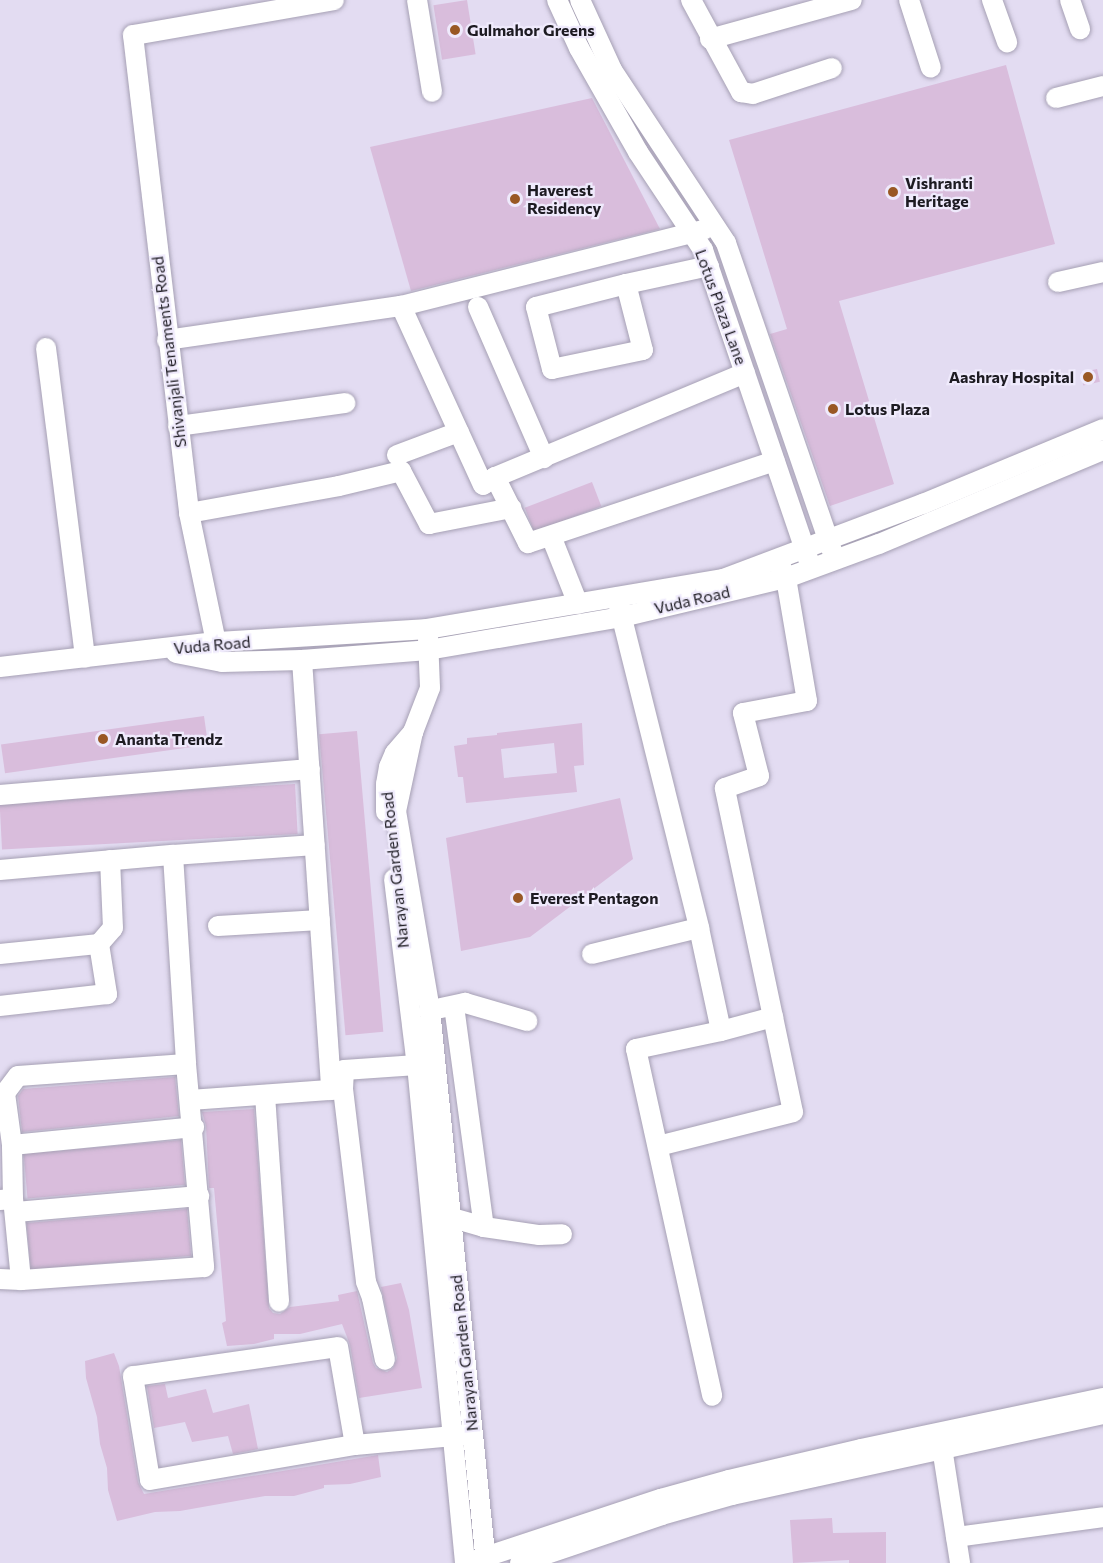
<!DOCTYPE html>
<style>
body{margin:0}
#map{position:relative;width:1103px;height:1563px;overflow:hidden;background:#e3dcf2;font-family:Commissioner,sans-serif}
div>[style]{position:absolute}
.building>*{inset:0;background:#d9bddc;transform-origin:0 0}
.roads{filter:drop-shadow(0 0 2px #a6a0b4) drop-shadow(0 0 2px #a6a0b4)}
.minor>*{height:20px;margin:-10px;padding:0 10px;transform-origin:10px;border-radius:10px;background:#fff}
.dots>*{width:16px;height:16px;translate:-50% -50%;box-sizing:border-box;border:3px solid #efeafc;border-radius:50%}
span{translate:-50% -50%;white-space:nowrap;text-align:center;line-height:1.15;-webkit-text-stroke:4.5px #efeafc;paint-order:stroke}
.poi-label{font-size:16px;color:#1d1b22;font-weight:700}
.left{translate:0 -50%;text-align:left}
.right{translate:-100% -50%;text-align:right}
.street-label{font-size:16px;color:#1d1b22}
</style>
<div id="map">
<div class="building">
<i style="left:467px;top:0;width:55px;height:34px;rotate:81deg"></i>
<i style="clip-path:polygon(1006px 65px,1055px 244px,839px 301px,894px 484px,830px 506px,770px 334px,787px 329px,729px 140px)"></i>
<i style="clip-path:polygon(592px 98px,660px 229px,411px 291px,370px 147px)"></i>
<i style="left:1097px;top:369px;width:13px;height:17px;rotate:77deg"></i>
<i style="left:592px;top:482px;width:26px;height:72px;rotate:69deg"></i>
<i style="left:204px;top:716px;width:29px;height:205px;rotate:82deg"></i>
<i style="clip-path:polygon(evenodd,582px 723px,584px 765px,574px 766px,577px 792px,466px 803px,463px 777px,458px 777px,454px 746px,467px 744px,467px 738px,497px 735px,497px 733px,582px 723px,554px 743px,557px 773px,504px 778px,501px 749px,554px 743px)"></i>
<i style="left:357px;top:731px;width:302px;height:38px;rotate:85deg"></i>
<i style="left:295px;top:784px;width:50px;height:296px;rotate:87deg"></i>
<i style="clip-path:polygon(620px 798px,633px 859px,530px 937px,461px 951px,446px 838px)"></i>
<i style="clip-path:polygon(175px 1077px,179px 1116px,22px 1132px,18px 1096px,23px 1089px)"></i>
<i style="clip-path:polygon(254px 1109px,269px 1308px,273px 1313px,280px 1314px,290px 1307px,339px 1301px,338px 1295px,357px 1291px,373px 1363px,376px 1368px,387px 1372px,393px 1368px,397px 1358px,381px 1287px,401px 1283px,409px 1310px,422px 1388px,359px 1398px,350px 1345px,342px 1324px,300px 1334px,274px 1334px,274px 1339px,254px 1344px,227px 1346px,222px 1323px,226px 1321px,214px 1188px,209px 1188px,206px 1126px,202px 1112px)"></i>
<i style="left:181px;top:1140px;width:45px;height:158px;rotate:85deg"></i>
<i style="left:187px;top:1209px;width:47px;height:161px;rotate:85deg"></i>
<i style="clip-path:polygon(114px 1353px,119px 1366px,138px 1482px,144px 1494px,378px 1455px,381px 1477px,350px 1484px,324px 1485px,324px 1488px,294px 1496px,265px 1496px,180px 1511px,155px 1512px,117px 1521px,108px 1490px,107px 1468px,100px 1444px,97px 1417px,86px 1378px,85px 1361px)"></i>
<i style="clip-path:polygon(165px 1384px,168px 1398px,206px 1389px,213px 1413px,249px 1404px,258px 1449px,233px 1454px,228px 1436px,192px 1442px,185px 1422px,154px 1428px,147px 1386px)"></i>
<i style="clip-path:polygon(832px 1518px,833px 1533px,886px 1532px,886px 1563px,849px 1563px,849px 1560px,793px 1563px,790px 1520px)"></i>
</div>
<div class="roads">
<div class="minor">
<i style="left:334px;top:0;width:204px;rotate:170.1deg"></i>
<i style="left:133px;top:35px;width:481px;rotate:83.3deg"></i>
<i style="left:189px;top:513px;width:152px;rotate:-10.2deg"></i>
<i style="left:339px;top:486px;width:64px;rotate:-13.6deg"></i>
<i style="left:401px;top:471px;width:60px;rotate:62.2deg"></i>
<i style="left:429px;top:524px;width:84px;rotate:-11deg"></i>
<i style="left:417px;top:0;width:93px;rotate:80.7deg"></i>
<i style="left:557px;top:0;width:53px;rotate:65.4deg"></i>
<i style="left:579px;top:48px;width:120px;rotate:60.4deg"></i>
<i style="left:638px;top:152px;width:118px;rotate:56.4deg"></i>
<i style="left:703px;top:250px;width:329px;rotate:71.2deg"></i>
<i style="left:580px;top:0;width:77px;rotate:65.4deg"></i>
<i style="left:612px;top:70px;width:207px;rotate:56.6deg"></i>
<i style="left:726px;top:243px;width:325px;rotate:71deg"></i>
<i style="left:691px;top:0;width:105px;rotate:61.5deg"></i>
<i style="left:741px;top:92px;width:12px;rotate:9deg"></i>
<i style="left:753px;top:94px;width:83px;rotate:-18.2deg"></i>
<i style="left:909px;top:0;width:71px;rotate:72.1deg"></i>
<i style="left:992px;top:0;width:45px;rotate:70.3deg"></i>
<i style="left:1070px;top:0;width:31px;rotate:71deg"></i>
<i style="left:710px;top:39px;width:147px;rotate:-15.4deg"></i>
<i style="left:1056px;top:98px;width:49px;rotate:-14.3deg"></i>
<i style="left:1058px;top:282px;width:46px;rotate:-12.5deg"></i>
<i style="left:626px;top:284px;width:68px;rotate:75.6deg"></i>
<i style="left:643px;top:350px;width:93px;rotate:168.2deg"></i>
<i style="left:552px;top:369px;width:64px;rotate:-104.5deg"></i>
<i style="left:536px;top:307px;width:93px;rotate:-14.3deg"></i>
<i style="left:626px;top:284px;width:85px;rotate:-12.2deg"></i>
<i style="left:478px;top:307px;width:165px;rotate:66.4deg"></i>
<i style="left:167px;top:340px;width:236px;rotate:-8.3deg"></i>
<i style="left:46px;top:348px;width:312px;rotate:82.8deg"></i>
<i style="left:745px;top:373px;width:271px;rotate:157.4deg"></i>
<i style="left:495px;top:477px;width:74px;rotate:63.4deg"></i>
<i style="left:528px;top:543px;width:260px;rotate:-18.4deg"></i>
<i style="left:178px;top:426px;width:169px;rotate:-7.8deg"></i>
<i style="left:397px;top:455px;width:66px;rotate:-20.4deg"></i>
<i style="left:495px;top:477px;width:14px;rotate:146deg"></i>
<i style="left:483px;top:485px;width:197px;rotate:-114.6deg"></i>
<i style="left:401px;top:306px;width:312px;rotate:-14.1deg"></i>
<i style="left:189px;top:513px;width:132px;rotate:78.2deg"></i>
<i style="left:551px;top:536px;width:73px;rotate:68.3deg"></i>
<i style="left:619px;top:606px;width:332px;rotate:76deg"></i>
<i style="left:699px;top:928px;width:105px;rotate:77.9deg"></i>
<i style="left:721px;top:1031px;width:87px;rotate:168deg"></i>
<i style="left:636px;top:1049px;width:355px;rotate:77.6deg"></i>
<i style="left:428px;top:638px;width:50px;rotate:87.7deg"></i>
<i style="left:430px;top:688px;width:47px;rotate:111.1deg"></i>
<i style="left:413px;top:732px;width:81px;rotate:102.1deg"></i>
<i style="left:396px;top:811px;width:202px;rotate:80.3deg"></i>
<i style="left:430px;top:1010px;width:556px;rotate:84.22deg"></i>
<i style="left:176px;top:653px;width:47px;rotate:11.1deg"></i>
<i style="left:222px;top:662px;width:80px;rotate:-1.4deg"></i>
<i style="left:302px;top:660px;width:126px;rotate:-4.5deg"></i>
<i style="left:428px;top:650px;width:197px;rotate:-9.7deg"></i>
<i style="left:622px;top:617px;width:169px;rotate:-13.4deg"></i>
<i style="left:786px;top:578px;width:99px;rotate:-20.1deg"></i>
<i style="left:879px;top:544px;width:243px;rotate:-22.8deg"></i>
<i style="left:302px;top:660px;width:431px;rotate:86.1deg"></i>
<i style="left:0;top:667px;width:217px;rotate:-6.6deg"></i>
<i style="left:216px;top:642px;width:211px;rotate:-3.5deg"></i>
<i style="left:427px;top:629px;width:300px;rotate:-9.6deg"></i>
<i style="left:723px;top:579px;width:214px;rotate:-20.6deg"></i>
<i style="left:923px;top:504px;width:195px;rotate:-22.6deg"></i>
<i style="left:0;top:795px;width:311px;rotate:-4.8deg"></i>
<i style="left:386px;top:812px;width:28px;rotate:-90deg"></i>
<i style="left:386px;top:784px;width:17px;rotate:-80deg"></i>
<i style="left:389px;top:767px;width:15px;rotate:-67deg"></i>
<i style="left:395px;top:753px;width:28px;rotate:-49deg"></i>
<i style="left:173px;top:855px;width:142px;rotate:-4deg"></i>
<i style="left:0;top:870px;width:174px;rotate:-5deg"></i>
<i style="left:173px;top:855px;width:209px;rotate:86.4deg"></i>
<i style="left:186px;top:1064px;width:204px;rotate:84.9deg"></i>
<i style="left:204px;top:1267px;width:183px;rotate:175.9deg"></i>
<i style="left:21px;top:1280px;width:81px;rotate:-95.6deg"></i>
<i style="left:13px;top:1199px;width:13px;rotate:176deg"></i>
<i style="left:394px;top:879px;width:187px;rotate:83deg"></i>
<i style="left:417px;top:1065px;width:500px;rotate:84.49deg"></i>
<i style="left:218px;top:926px;width:102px;rotate:-3.4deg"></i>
<i style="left:99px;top:944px;width:21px;rotate:-49deg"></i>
<i style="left:113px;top:928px;width:68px;rotate:-92.5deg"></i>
<i style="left:0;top:954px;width:100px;rotate:-5.8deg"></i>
<i style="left:99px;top:944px;width:51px;rotate:80.9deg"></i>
<i style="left:107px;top:994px;width:108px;rotate:173.6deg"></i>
<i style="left:592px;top:954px;width:110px;rotate:-13.7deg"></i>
<i style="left:454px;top:1006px;width:223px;rotate:82.3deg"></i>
<i style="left:441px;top:1008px;width:25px;rotate:-12deg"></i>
<i style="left:465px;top:1003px;width:65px;rotate:16.2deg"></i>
<i style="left:721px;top:1031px;width:54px;rotate:-15.1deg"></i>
<i style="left:343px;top:1089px;width:194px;rotate:83.2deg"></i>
<i style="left:366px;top:1282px;width:17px;rotate:69deg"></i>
<i style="left:372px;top:1298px;width:63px;rotate:78.2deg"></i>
<i style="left:265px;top:1095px;width:207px;rotate:86.1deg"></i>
<i style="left:190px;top:1100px;width:153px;rotate:-4.1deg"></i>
<i style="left:343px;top:1089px;width:19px;rotate:-87deg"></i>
<i style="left:344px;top:1070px;width:73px;rotate:-3.9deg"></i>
<i style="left:417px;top:1065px;width:13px;rotate:9deg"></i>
<i style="left:12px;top:1145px;width:183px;rotate:-5.6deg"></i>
<i style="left:658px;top:1146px;width:139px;rotate:-14.1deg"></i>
<i style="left:793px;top:1112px;width:331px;rotate:-101.9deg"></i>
<i style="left:725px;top:788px;width:36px;rotate:-19deg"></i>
<i style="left:759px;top:776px;width:65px;rotate:-104.3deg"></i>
<i style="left:743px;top:713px;width:65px;rotate:-10.6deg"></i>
<i style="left:807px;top:701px;width:125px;rotate:-99.7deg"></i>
<i style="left:786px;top:578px;width:12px;rotate:-114deg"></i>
<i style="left:13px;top:1199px;width:54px;rotate:-91.1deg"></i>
<i style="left:12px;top:1145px;width:52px;rotate:-97.7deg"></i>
<i style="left:5px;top:1093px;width:21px;rotate:-53deg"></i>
<i style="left:18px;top:1076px;width:168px;rotate:-4.1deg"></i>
<i style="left:16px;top:1212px;width:184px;rotate:-5deg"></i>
<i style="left:449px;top:1217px;width:36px;rotate:16deg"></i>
<i style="left:484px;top:1227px;width:56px;rotate:8.3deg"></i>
<i style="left:539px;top:1235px;width:23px;rotate:-2deg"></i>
<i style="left:0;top:1279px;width:21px;rotate:3deg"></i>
<i style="left:940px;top:1435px;width:130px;rotate:81.1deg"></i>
<i style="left:355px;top:1445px;width:99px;rotate:-99.8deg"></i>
<i style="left:338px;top:1347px;width:207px;rotate:171.9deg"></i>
<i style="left:133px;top:1376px;width:105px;rotate:80.7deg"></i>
<i style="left:150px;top:1480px;width:208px;rotate:-9.7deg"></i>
<i style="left:355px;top:1445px;width:110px;rotate:-5.2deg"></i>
<i style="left:956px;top:1537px;width:148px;rotate:-7.7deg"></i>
<i style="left:473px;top:1561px;width:198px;rotate:-18.3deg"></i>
<i style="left:661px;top:1499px;width:71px;rotate:-15.6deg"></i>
<i style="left:729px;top:1480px;width:136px;rotate:-13.2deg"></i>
<i style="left:861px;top:1449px;width:247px;rotate:-11.9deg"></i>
<i style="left:520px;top:1563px;width:150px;rotate:-18.7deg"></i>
<i style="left:662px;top:1515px;width:73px;rotate:-15.9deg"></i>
<i style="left:732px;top:1495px;width:380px;rotate:-12.3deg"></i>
</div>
</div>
<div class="dots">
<i style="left:455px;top:30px;background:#995824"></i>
<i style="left:893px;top:192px;background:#995824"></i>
<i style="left:515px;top:199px;background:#995824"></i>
<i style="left:1088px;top:377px;background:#995824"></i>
<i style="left:833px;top:409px;background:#995824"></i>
<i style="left:103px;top:739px;background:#995824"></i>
<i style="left:518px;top:898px;background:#995824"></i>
</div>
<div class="poi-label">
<span class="left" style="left:467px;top:30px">Gulmahor Greens</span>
<span class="left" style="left:905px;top:192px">Vishranti<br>Heritage</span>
<span class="left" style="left:527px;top:199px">Haverest<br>Residency</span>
<span class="right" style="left:1074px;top:377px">Aashray Hospital</span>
<span class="left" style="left:845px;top:409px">Lotus Plaza</span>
<span class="left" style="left:115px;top:739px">Ananta Trendz</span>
<span class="left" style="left:530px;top:898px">Everest Pentagon</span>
</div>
<div class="street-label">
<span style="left:721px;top:307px;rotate:70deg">Lotus Plaza Lane</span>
<span style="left:169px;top:352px;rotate:-97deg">Shivanjali Tenaments Road</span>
<span style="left:692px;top:600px;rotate:-13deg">Vuda Road</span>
<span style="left:212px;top:645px;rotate:-5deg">Vuda Road</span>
<span style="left:395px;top:870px;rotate:-96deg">Narayan Garden Road</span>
<span style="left:464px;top:1353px;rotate:-96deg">Narayan Garden Road</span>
</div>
</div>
